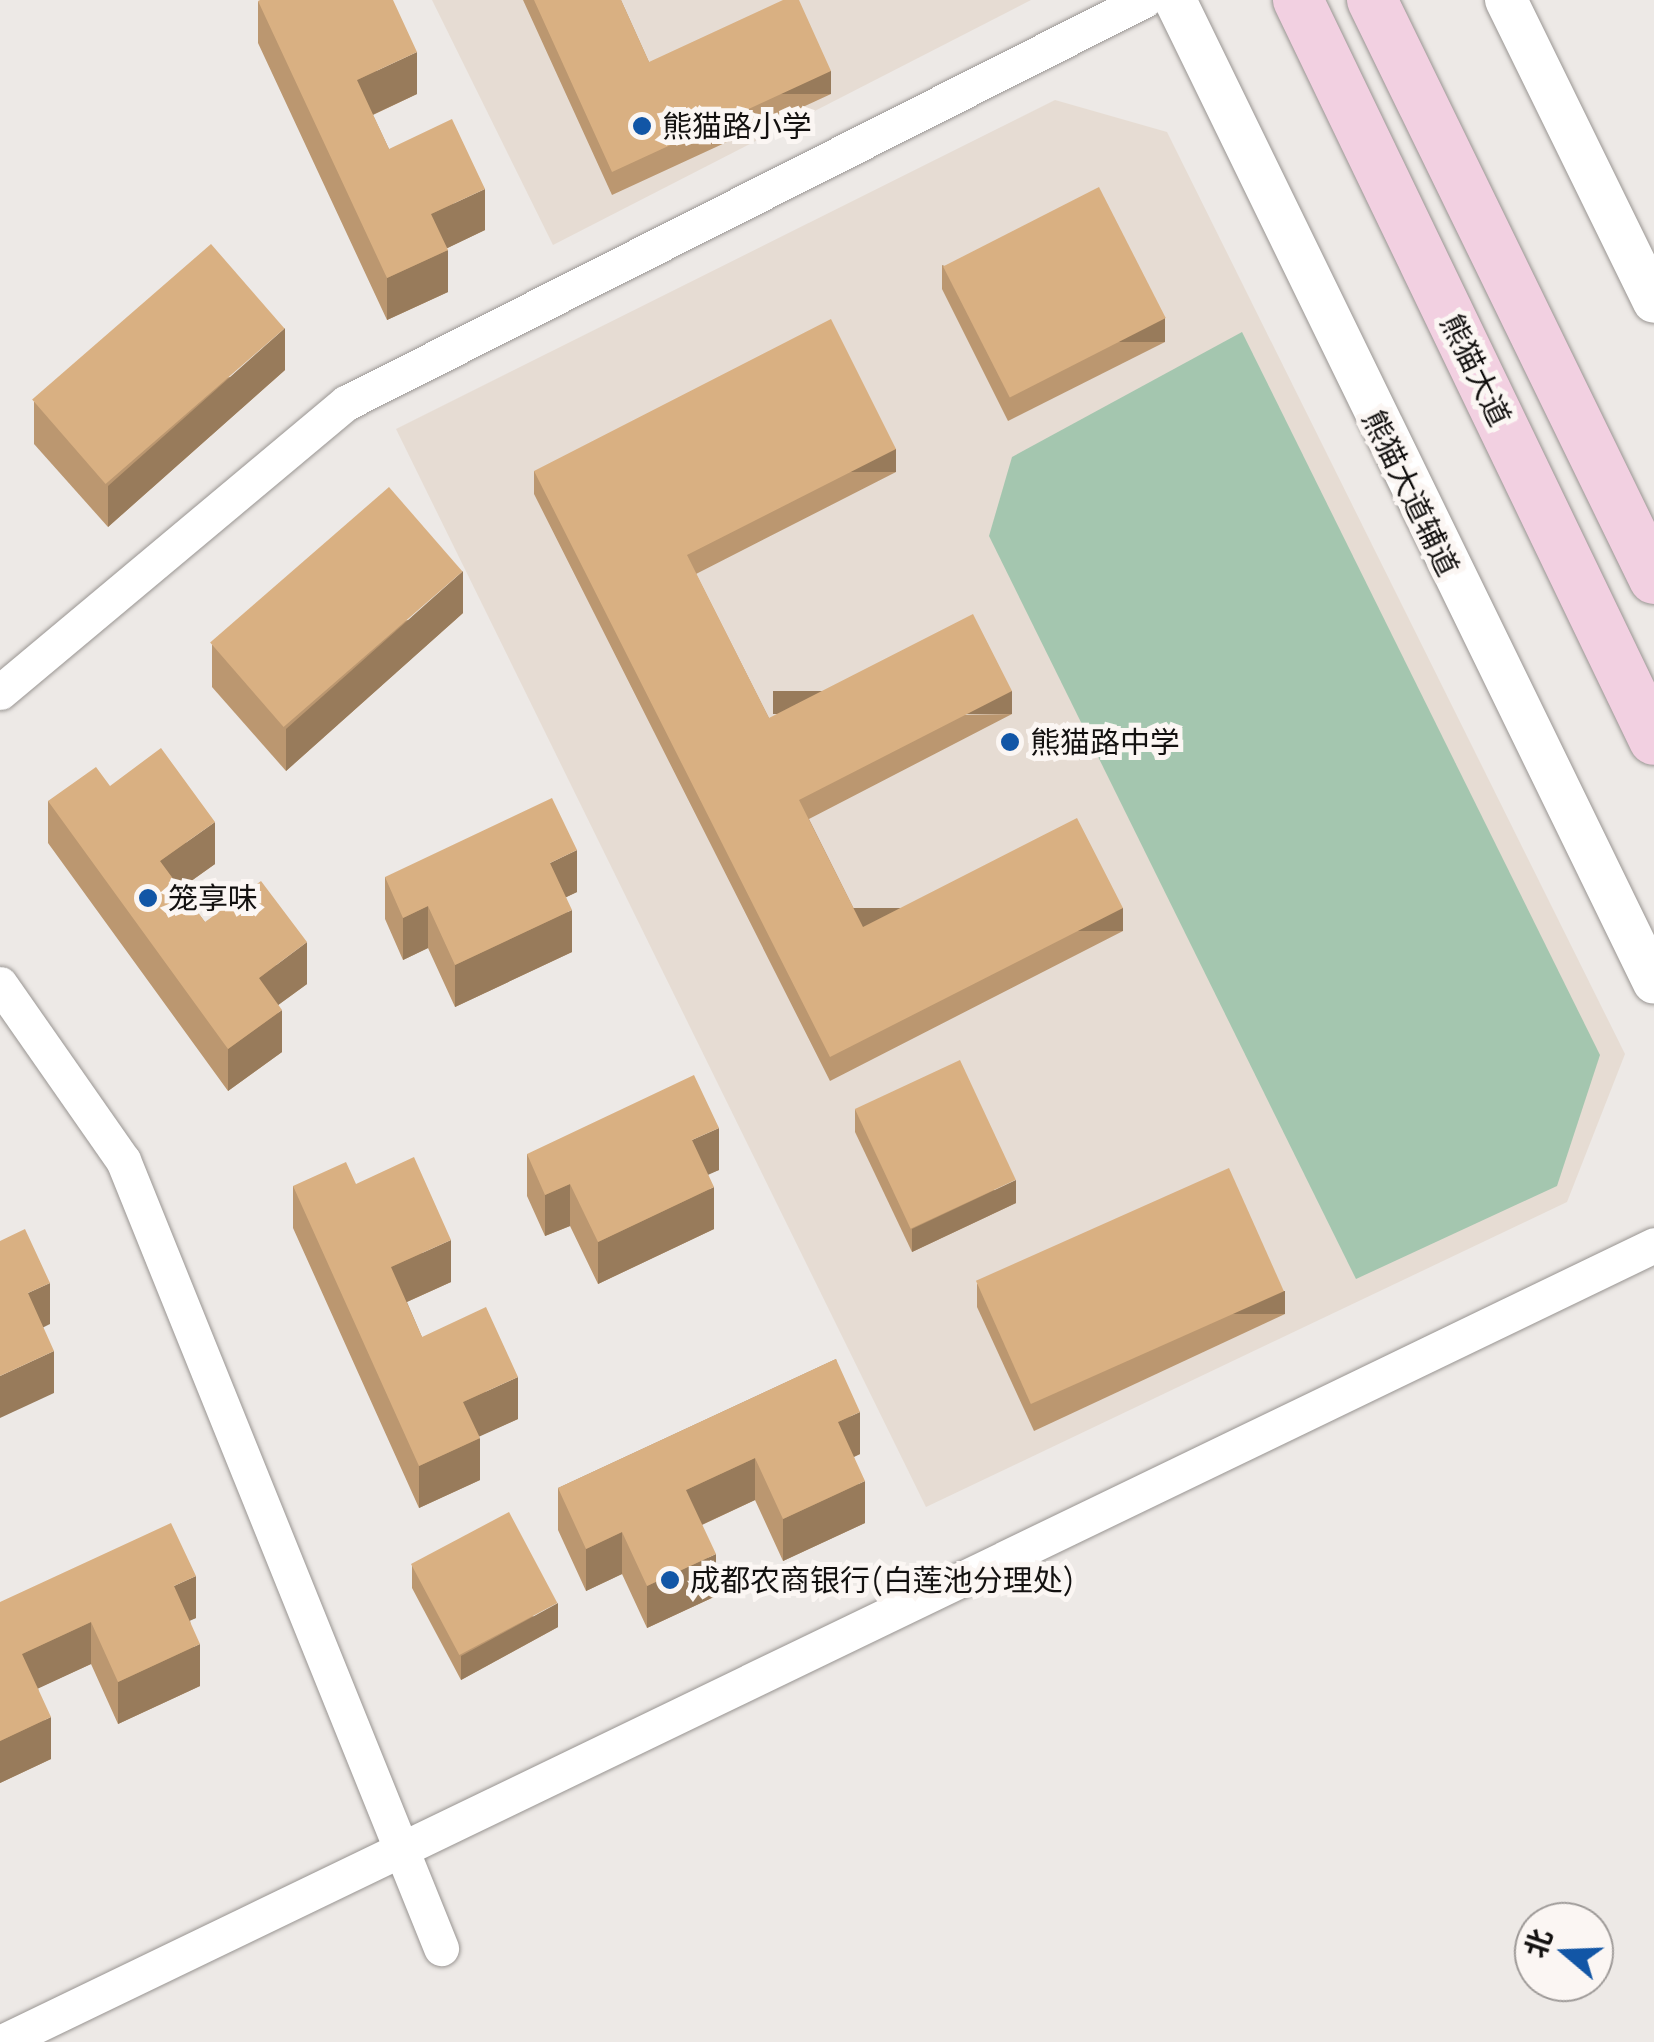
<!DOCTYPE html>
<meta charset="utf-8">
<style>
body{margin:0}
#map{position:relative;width:1654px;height:2042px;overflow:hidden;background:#ede9e6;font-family:Manrope,"Noto Sans SC",sans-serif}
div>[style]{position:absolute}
.built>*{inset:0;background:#e6dcd3}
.green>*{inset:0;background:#a4c6af}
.roads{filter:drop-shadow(0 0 2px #999592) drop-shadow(0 0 2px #999592)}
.minor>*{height:35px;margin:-17.5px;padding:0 17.5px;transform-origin:17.5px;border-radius:17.5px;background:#fff}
.tertiary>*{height:42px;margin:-21px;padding:0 21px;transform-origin:21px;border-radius:21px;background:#fff}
.secondary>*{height:50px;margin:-25px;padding:0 25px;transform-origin:25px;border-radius:25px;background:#f2d0e1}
.wall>*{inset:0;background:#bb9770}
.shaded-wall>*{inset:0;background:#987b5b;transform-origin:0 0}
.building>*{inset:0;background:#d9b082;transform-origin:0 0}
.dots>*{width:28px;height:28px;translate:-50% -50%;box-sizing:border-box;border:5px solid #fbf6f3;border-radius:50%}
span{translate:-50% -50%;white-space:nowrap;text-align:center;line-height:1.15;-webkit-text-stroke:10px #fbf6f3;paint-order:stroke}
.poi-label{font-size:30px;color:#131110}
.left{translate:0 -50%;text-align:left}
.street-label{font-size:30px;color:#131110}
.north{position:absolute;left:1514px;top:1902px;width:100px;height:100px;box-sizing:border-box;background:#fbf6f3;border:2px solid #9e9a98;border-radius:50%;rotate:289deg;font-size:28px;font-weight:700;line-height:40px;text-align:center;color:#131110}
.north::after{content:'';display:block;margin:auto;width:35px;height:45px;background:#1256a6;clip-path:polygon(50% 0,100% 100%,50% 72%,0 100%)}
</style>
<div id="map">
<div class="built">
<i style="clip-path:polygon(432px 0,1031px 0,553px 245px)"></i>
<i style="clip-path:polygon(1055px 100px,1167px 132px,1625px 1054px,1567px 1202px,926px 1507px,396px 429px)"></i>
</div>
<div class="green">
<i style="clip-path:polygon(1242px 332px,1600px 1055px,1557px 1186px,1356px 1279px,989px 536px,1012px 457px)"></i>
</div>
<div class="roads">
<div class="minor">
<i style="left:0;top:692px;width:451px;rotate:-39.9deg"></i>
<i style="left:346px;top:403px;width:894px;rotate:-26.79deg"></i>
<i style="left:0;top:984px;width:215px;rotate:55.1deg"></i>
<i style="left:123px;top:1160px;width:850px;rotate:68.02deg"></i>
<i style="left:2px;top:2042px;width:1834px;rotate:-25.75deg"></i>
</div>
<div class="tertiary">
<i style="left:1175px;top:0;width:1093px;rotate:64.02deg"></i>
<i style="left:1506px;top:0;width:336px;rotate:63.9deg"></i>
</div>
<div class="secondary">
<i style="left:1298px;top:0;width:821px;rotate:64.31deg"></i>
<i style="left:1372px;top:0;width:644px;rotate:64.03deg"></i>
</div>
</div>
<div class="wall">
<i style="clip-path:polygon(523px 0,621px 0,649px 62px,831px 94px,612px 195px)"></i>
<i style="clip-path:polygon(258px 1px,417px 94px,373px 115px,389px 149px,485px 230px,447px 248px,448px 292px,387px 320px,258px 43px)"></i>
<i style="clip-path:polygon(942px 265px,1165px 342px,1008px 421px,942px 289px)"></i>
<i style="clip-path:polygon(285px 370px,108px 527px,34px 444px,34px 402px)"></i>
<i style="clip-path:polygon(534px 471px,896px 472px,696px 574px,769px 718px,1012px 714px,809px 819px,863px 927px,1123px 931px,830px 1081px,534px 494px)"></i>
<i style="clip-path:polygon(463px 613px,286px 771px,212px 687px,212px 645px)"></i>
<i style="clip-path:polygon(110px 786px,215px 864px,180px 889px,205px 922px,307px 984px,278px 1005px,282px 1052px,228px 1091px,48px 843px,48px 801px)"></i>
<i style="clip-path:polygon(385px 877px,577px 892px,566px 897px,572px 952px,455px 1007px,428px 948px,403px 960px,385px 919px)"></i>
<i style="clip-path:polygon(855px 1109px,1016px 1203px,912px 1252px,855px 1132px)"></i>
<i style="clip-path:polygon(527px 1154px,719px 1170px,708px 1174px,714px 1229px,598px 1284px,570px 1226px,545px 1236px,527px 1196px)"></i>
<i style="clip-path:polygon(356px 1184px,451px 1282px,407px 1302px,422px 1337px,518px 1419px,479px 1436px,480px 1480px,419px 1508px,293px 1228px,293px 1186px)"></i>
<i style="clip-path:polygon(977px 1284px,1285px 1314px,1034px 1431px,977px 1307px)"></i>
<i style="clip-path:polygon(836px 1359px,860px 1454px,854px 1457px,865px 1523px,783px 1561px,755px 1500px,702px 1525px,716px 1596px,647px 1628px,622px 1574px,586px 1591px,558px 1530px,558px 1488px)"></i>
<i style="clip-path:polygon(412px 1565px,558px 1627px,461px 1680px,412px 1588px)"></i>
<i style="clip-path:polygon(0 1602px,196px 1618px,190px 1620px,200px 1686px,118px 1724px,91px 1664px,38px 1688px,51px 1759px,0 1783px)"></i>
</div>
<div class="shaded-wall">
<i style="clip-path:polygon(417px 52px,417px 94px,357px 122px,357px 80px)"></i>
<i style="left:831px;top:71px;width:23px;height:241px;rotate:90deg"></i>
<i style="clip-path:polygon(485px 189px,485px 230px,431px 256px,431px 214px)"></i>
<i style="clip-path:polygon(448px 250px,448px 292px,387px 320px,387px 278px)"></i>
<i style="left:1165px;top:318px;width:24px;height:176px;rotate:90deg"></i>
<i style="clip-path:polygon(285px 328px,285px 370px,108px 527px,108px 486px)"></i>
<i style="left:896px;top:449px;width:23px;height:234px;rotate:90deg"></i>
<i style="clip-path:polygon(463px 571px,463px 613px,286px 771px,286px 729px)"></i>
<i style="left:1012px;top:691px;width:23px;height:239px;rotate:90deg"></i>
<i style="clip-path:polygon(215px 822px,215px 864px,160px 903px,160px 861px)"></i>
<i style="clip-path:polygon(577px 850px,577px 892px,550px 905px,550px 863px)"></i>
<i style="clip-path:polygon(428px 906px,428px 948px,403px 960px,403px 918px)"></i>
<i style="left:1123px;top:908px;width:23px;height:329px;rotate:90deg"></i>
<i style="clip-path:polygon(572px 910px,572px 952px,455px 1007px,455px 965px)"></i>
<i style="clip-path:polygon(307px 942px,307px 984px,259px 1019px,259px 978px)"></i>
<i style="clip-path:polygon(282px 1010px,282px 1052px,228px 1091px,228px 1049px)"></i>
<i style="clip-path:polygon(719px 1128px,719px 1170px,692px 1182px,692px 1140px)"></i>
<i style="clip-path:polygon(1016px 1180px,1016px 1203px,912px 1252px,912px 1229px)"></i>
<i style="clip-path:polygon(570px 1184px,570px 1226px,545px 1236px,545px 1195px)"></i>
<i style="clip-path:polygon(714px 1187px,714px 1229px,598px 1284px,598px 1242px)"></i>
<i style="clip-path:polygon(451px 1240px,451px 1282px,391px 1309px,391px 1267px)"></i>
<i style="clip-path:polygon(50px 1283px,50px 1324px,28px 1335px,28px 1293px)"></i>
<i style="left:1285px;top:1291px;width:23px;height:277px;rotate:90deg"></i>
<i style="clip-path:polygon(54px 1351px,54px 1393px,0 1418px,0 1376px)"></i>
<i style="clip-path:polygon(518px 1377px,518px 1419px,463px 1444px,463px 1402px)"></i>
<i style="clip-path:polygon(860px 1412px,860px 1454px,838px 1464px,838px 1422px)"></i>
<i style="clip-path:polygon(480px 1438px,480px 1480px,419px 1508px,419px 1466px)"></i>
<i style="clip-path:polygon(755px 1458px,755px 1500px,686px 1532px,686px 1490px)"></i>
<i style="clip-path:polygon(865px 1481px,865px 1523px,783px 1561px,783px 1519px)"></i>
<i style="clip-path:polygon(622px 1532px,622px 1574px,586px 1591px,586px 1549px)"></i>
<i style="clip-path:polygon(716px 1554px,716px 1596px,647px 1628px,647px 1586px)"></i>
<i style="clip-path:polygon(196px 1576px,196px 1618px,174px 1628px,174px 1586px)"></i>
<i style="clip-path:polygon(558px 1603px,558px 1627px,461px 1680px,461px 1656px)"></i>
<i style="clip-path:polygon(91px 1622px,91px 1664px,22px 1696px,22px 1654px)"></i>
<i style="clip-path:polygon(200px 1644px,200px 1686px,118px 1724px,118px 1682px)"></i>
<i style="clip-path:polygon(51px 1717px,51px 1759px,0 1783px,0 1741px)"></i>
</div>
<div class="building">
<i style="clip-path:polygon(260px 0,393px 0,417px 52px,357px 80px,389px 149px,452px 119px,485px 189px,431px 214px,448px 250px,387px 278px,258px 1px)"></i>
<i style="clip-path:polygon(534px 0,621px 0,649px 62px,783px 0,799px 0,831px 71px,612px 172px)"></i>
<i style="left:1099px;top:187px;width:147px;height:175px;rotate:63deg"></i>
<i style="left:211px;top:244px;width:112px;height:237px;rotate:49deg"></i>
<i style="clip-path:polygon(831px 319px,896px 449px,687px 555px,769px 718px,973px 614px,1012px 691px,799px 800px,863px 927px,1077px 818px,1123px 908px,830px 1057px,534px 471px)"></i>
<i style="left:389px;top:487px;width:112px;height:237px;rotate:49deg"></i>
<i style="clip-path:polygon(161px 748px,215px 822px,160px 861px,205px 922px,261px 881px,307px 942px,259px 978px,282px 1010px,228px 1049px,48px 801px,96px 767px,110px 786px)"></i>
<i style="clip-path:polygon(552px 798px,577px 850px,550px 863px,572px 910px,455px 965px,428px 906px,403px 918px,385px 877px)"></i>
<i style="left:960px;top:1060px;width:132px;height:116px;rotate:65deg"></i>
<i style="clip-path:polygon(694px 1075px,719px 1128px,692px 1140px,714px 1187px,598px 1242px,570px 1184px,545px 1195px,527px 1154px)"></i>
<i style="clip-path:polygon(414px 1157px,451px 1240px,391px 1267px,422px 1337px,486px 1307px,518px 1377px,463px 1402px,480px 1438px,419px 1466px,293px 1186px,346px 1162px,356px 1184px)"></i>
<i style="left:1229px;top:1168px;width:135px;height:277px;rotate:66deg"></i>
<i style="clip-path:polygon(25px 1229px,50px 1283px,28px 1293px,54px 1351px,0 1376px,0 1241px)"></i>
<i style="clip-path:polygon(836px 1359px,860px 1412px,838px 1422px,865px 1481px,783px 1519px,755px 1458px,686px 1490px,716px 1554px,647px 1586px,622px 1532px,586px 1549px,558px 1488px)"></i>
<i style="left:509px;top:1512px;width:103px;height:111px;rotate:62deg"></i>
<i style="clip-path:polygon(171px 1523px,196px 1576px,174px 1586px,200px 1644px,118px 1682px,91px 1622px,22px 1654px,51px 1717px,0 1741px,0 1602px)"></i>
</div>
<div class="dots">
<i style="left:642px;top:126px;background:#1256a6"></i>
<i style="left:1010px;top:742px;background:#1256a6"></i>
<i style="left:148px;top:898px;background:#1256a6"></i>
<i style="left:670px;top:1580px;background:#1256a6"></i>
</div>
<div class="poi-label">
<span class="left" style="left:662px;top:126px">熊猫路小学</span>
<span class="left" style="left:1030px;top:742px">熊猫路中学</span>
<span class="left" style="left:168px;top:898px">笼享味</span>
<span class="left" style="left:690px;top:1580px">成都农商银行(白莲池分理处)</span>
</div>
<div class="street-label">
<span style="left:1476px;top:370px;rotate:64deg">熊猫大道</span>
<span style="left:1411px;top:493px;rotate:64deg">熊猫大道辅道</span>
</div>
<div class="north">北</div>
</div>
